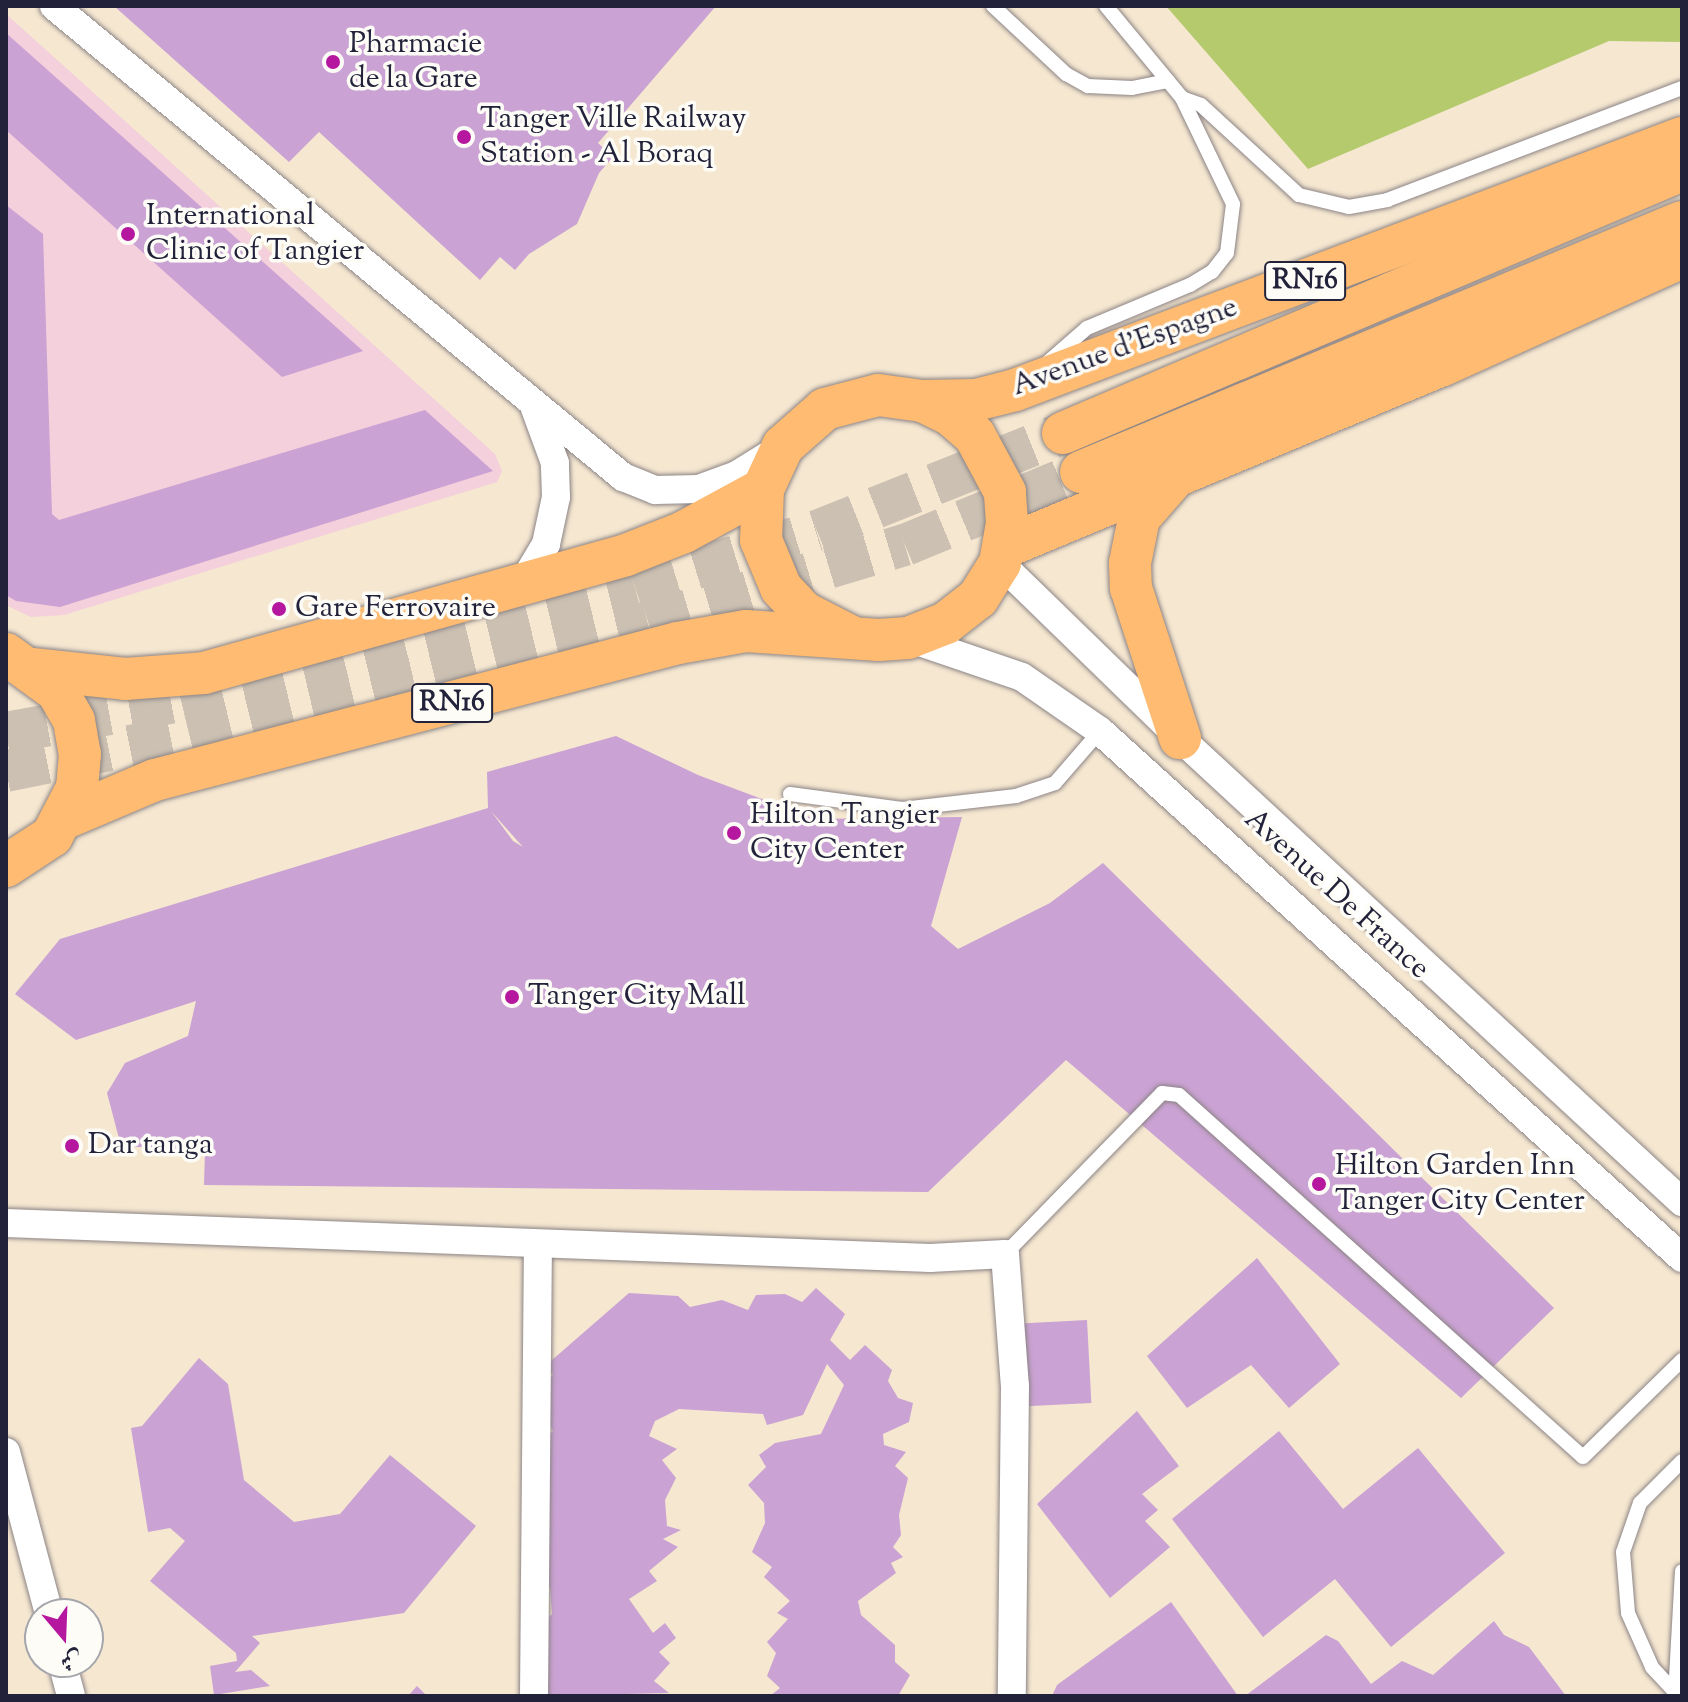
<!DOCTYPE html>
<meta charset="utf-8">
<style>
body{margin:0}
#map{position:relative;width:1688px;height:1702px;overflow:hidden;background:#f5e7d0;font-family:"Sorts Mill Goudy",Amiri,serif}
div>[style]{position:absolute}
.built>*{inset:0;background:#f4cfdc}
.green>*{inset:0;background:#b5c96d}
.building>*{inset:0;background:#caa2d3;transform-origin:0 0}
.primary-tunnel>*{height:42px;margin-top:-21px;transform-origin:0;background:repeating-linear-gradient(90deg,#cbc0b2 0 42px,transparent 0 63px)}
.roads{filter:drop-shadow(0 0 2px #8c8486) drop-shadow(0 0 2px #8c8486)}
.lane>*{height:14px;margin:-7px;padding:0 7px;transform-origin:7px;border-radius:7px;background:#fff}
.street>*{height:28px;margin:-14px;padding:0 14px;transform-origin:14px;border-radius:14px;background:#fff}
.primary>*{height:42px;margin:-21px;padding:0 21px;transform-origin:21px;border-radius:21px;background:#febb71}
.dots>*{width:22px;height:22px;translate:-50% -50%;box-sizing:border-box;border:4px solid #fdfcf7;border-radius:50%}
span{translate:-50% -50%;white-space:nowrap;text-align:center;line-height:1.15;-webkit-text-stroke:7px #fdfcf7;paint-order:stroke}
.shield-label span{padding:2px 6px;background:#fdfcf7;border:2px solid;border-radius:6px;-webkit-text-stroke-width:0}
.shield-label{font-size:28px;color:#22223b;font-weight:700}
.poi-label{font-size:30px;color:#22223b}
.left{translate:0 -50%;text-align:left}
.street-label{font-size:30px;color:#22223b}
.frame{position:absolute;inset:0;border:8px solid #22223b;pointer-events:none}
.north{position:absolute;left:24px;top:1598px;width:80px;height:80px;box-sizing:border-box;background:#fdfcf7;border:2px solid #a5a5ac;border-radius:50%;rotate:161deg;font-size:22px;font-weight:700;line-height:32px;text-align:center;color:#22223b}
.north::after{content:'';display:block;margin:auto;width:28px;height:36px;background:#b5179e;clip-path:polygon(50% 0,100% 100%,50% 72%,0 100%)}
</style>
<div id="map">
<div class="built">
<i style="clip-path:polygon(6px 14px,495px 454px,502px 471px,497px 482px,64px 615px,31px 617px,6px 605px)"></i>
</div>
<div class="green">
<i style="clip-path:polygon(1166px 6px,1682px 6px,1682px 42px,1609px 41px,1308px 169px)"></i>
</div>
<div class="building">
<i style="clip-path:polygon(114px 6px,716px 6px,598px 143px,613px 157px,599px 173px,577px 224px,529px 254px,515px 270px,500px 257px,480px 280px,319px 132px,289px 162px)"></i>
<i style="clip-path:polygon(6px 33px,363px 351px,282px 377px,6px 130px)"></i>
<i style="clip-path:polygon(6px 205px,43px 234px,52px 514px,59px 520px,425px 410px,493px 471px,60px 607px,16px 601px,6px 595px)"></i>
<i style="clip-path:polygon(evenodd,616px 736px,698px 775px,815px 819px,962px 817px,931px 926px,958px 949px,1050px 903px,1103px 863px,1554px 1308px,1461px 1398px,1066px 1060px,928px 1192px,204px 1185px,205px 1151px,121px 1146px,107px 1093px,125px 1063px,188px 1036px,196px 1001px,76px 1040px,15px 994px,60px 939px,488px 808px,487px 772px,616px 736px,491px 811px,523px 847px,513px 841px,491px 811px)"></i>
<i style="clip-path:polygon(1257px 1258px,1340px 1364px,1289px 1408px,1251px 1365px,1187px 1408px,1147px 1356px)"></i>
<i style="clip-path:polygon(816px 1288px,845px 1314px,830px 1340px,850px 1360px,865px 1345px,892px 1370px,888px 1381px,898px 1398px,913px 1403px,909px 1422px,883px 1434px,884px 1445px,906px 1452px,895px 1466px,908px 1478px,899px 1515px,901px 1535px,893px 1547px,903px 1557px,891px 1563px,896px 1573px,858px 1601px,861px 1615px,895px 1645px,895px 1662px,910px 1675px,898px 1696px,770px 1696px,780px 1688px,767px 1676px,776px 1653px,767px 1642px,788px 1619px,777px 1613px,790px 1601px,764px 1577px,772px 1567px,752px 1552px,765px 1523px,764px 1503px,748px 1485px,766px 1467px,759px 1455px,775px 1443px,821px 1434px,844px 1385px,827px 1364px,803px 1415px,767px 1425px,763px 1414px,679px 1409px,655px 1421px,649px 1436px,677px 1449px,662px 1460px,676px 1478px,665px 1500px,667px 1526px,681px 1530px,663px 1539px,678px 1547px,649px 1571px,657px 1581px,629px 1599px,653px 1633px,665px 1623px,676px 1638px,659px 1652px,670px 1663px,654px 1681px,669px 1693px,536px 1696px,530px 1638px,552px 1614px,550px 1587px,529px 1567px,527px 1452px,553px 1431px,537px 1400px,553px 1374px,544px 1367px,629px 1293px,678px 1296px,690px 1307px,722px 1300px,748px 1310px,756px 1295px,785px 1294px,802px 1302px)"></i>
<i style="left:1087px;top:1320px;width:83px;height:75px;rotate:87deg"></i>
<i style="clip-path:polygon(199px 1358px,228px 1384px,244px 1480px,294px 1522px,340px 1514px,390px 1455px,476px 1526px,404px 1613px,252px 1636px,260px 1643px,235px 1672px,251px 1670px,270px 1686px,214px 1695px,210px 1666px,237px 1661px,236px 1653px,150px 1581px,185px 1541px,170px 1528px,148px 1532px,131px 1428px,142px 1426px)"></i>
<i style="clip-path:polygon(1137px 1411px,1179px 1466px,1142px 1494px,1158px 1510px,1145px 1521px,1170px 1547px,1110px 1598px,1037px 1504px)"></i>
<i style="clip-path:polygon(1279px 1431px,1343px 1509px,1418px 1448px,1505px 1553px,1391px 1647px,1335px 1579px,1263px 1637px,1172px 1519px)"></i>
<i style="clip-path:polygon(1171px 1602px,1238px 1696px,1052px 1696px,1057px 1685px)"></i>
<i style="clip-path:polygon(1494px 1621px,1504px 1635px,1529px 1647px,1566px 1696px,1245px 1696px,1326px 1635px,1338px 1641px,1371px 1684px,1402px 1661px,1433px 1675px)"></i>
<i style="clip-path:polygon(417px 1686px,427px 1696px,408px 1696px)"></i>
</div>
<div class="primary-tunnel">
<i style="left:6px;top:733px;width:178px;rotate:-10.4deg"></i>
<i style="left:181px;top:701px;width:468px;rotate:-14.1deg"></i>
<i style="left:635px;top:587px;width:190px;rotate:-17.1deg"></i>
<i style="left:817px;top:531px;width:265px;rotate:-21.7deg"></i>
<i style="left:6px;top:771px;width:187px;rotate:-11.4deg"></i>
<i style="left:189px;top:734px;width:472px;rotate:-13.7deg"></i>
<i style="left:648px;top:622px;width:268px;rotate:-16.7deg"></i>
<i style="left:905px;top:545px;width:191px;rotate:-22.5deg"></i>
</div>
<div class="roads">
<div class="lane">
<i style="left:993px;top:6px;width:100px;rotate:43deg"></i>
<i style="left:1066px;top:74px;width:25px;rotate:29deg"></i>
<i style="left:1088px;top:86px;width:44px;rotate:2.6deg"></i>
<i style="left:1132px;top:88px;width:37px;rotate:-11deg"></i>
<i style="left:1106px;top:6px;width:119px;rotate:50.4deg"></i>
<i style="left:1048px;top:362px;width:52px;rotate:-41.1deg"></i>
<i style="left:1087px;top:328px;width:112px;rotate:-22.7deg"></i>
<i style="left:1190px;top:285px;width:26px;rotate:-31deg"></i>
<i style="left:1212px;top:272px;width:24px;rotate:-52deg"></i>
<i style="left:1227px;top:253px;width:49px;rotate:-83deg"></i>
<i style="left:1233px;top:204px;width:118px;rotate:-115.7deg"></i>
<i style="left:1182px;top:98px;width:20px;rotate:20deg"></i>
<i style="left:1201px;top:105px;width:133px;rotate:42.6deg"></i>
<i style="left:1299px;top:195px;width:51px;rotate:13.5deg"></i>
<i style="left:1349px;top:207px;width:39px;rotate:-10deg"></i>
<i style="left:1387px;top:200px;width:316px;rotate:-20.8deg"></i>
<i style="left:790px;top:794px;width:113px;rotate:7.6deg"></i>
<i style="left:902px;top:809px;width:115px;rotate:-6.5deg"></i>
<i style="left:1016px;top:796px;width:41px;rotate:-18.4deg"></i>
<i style="left:1055px;top:783px;width:69px;rotate:-49.1deg"></i>
<i style="left:1005px;top:1254px;width:225px;rotate:-45.7deg"></i>
<i style="left:1162px;top:1093px;width:17px;rotate:7deg"></i>
<i style="left:1179px;top:1095px;width:542px;rotate:41.86deg"></i>
<i style="left:1583px;top:1457px;width:139px;rotate:-44.4deg"></i>
<i style="left:1676px;top:1693px;width:35px;rotate:-133deg"></i>
<i style="left:1652px;top:1667px;width:59px;rotate:-114deg"></i>
<i style="left:1628px;top:1613px;width:61px;rotate:-94.7deg"></i>
<i style="left:1623px;top:1552px;width:52px;rotate:-70.9deg"></i>
<i style="left:1640px;top:1503px;width:59px;rotate:-45deg"></i>
<i style="left:1675px;top:1696px;width:125px;rotate:-86.8deg"></i>
</div>
<div class="street">
<i style="left:54px;top:6px;width:739px;rotate:39.62deg"></i>
<i style="left:623px;top:477px;width:35px;rotate:22deg"></i>
<i style="left:655px;top:490px;width:44px;rotate:-1.3deg"></i>
<i style="left:699px;top:489px;width:40px;rotate:-20.2deg"></i>
<i style="left:737px;top:475px;width:53px;rotate:-31.9deg"></i>
<i style="left:1000px;top:563px;width:251px;rotate:44.2deg"></i>
<i style="left:1180px;top:738px;width:684px;rotate:42.75deg"></i>
<i style="left:521px;top:586px;width:49px;rotate:-59.2deg"></i>
<i style="left:546px;top:544px;width:48px;rotate:-78deg"></i>
<i style="left:556px;top:497px;width:34px;rotate:-92deg"></i>
<i style="left:555px;top:463px;width:61px;rotate:-110.2deg"></i>
<i style="left:908px;top:638px;width:120px;rotate:18.9deg"></i>
<i style="left:1022px;top:677px;width:95px;rotate:34.7deg"></i>
<i style="left:1100px;top:731px;width:785px;rotate:42.16deg"></i>
<i style="left:6px;top:1223px;width:925px;rotate:2.17deg"></i>
<i style="left:930px;top:1258px;width:75px;rotate:-3.1deg"></i>
<i style="left:1005px;top:1254px;width:132px;rotate:85.7deg"></i>
<i style="left:1015px;top:1386px;width:310px;rotate:90.6deg"></i>
<i style="left:6px;top:1452px;width:168px;rotate:75.1deg"></i>
<i style="left:62px;top:1662px;width:35px;rotate:75deg"></i>
<i style="left:534px;top:1696px;width:452px;rotate:-89.5deg"></i>
</div>
<div class="primary">
<i style="left:922px;top:401px;width:54px;rotate:-1.1deg"></i>
<i style="left:976px;top:400px;width:40px;rotate:-14.4deg"></i>
<i style="left:1015px;top:390px;width:713px;rotate:-20.7deg"></i>
<i style="left:1063px;top:433px;width:673px;rotate:-23.02deg"></i>
<i style="left:1081px;top:472px;width:651px;rotate:-22.59deg"></i>
<i style="left:1174px;top:478px;width:53px;rotate:131.2deg"></i>
<i style="left:1139px;top:518px;width:46px;rotate:101.3deg"></i>
<i style="left:1130px;top:563px;width:25px;rotate:88deg"></i>
<i style="left:1131px;top:588px;width:158px;rotate:71.9deg"></i>
<i style="left:1005px;top:547px;width:474px;rotate:-22.6deg"></i>
<i style="left:1443px;top:365px;width:262px;rotate:-24.3deg"></i>
<i style="left:6px;top:654px;width:63px;rotate:36deg"></i>
<i style="left:57px;top:691px;width:34px;rotate:60deg"></i>
<i style="left:74px;top:721px;width:34px;rotate:80deg"></i>
<i style="left:80px;top:754px;width:34px;rotate:95deg"></i>
<i style="left:77px;top:788px;width:54px;rotate:117.5deg"></i>
<i style="left:52px;top:836px;width:55px;rotate:146.9deg"></i>
<i style="left:32px;top:669px;width:94px;rotate:6.1deg"></i>
<i style="left:125px;top:679px;width:79px;rotate:-4.3deg"></i>
<i style="left:204px;top:673px;width:438px;rotate:-15.6deg"></i>
<i style="left:626px;top:555px;width:62px;rotate:-21.6deg"></i>
<i style="left:684px;top:532px;width:90px;rotate:-28.6deg"></i>
<i style="left:63px;top:819px;width:100px;rotate:-23deg"></i>
<i style="left:155px;top:780px;width:541px;rotate:-14.68deg"></i>
<i style="left:678px;top:643px;width:69px;rotate:-10deg"></i>
<i style="left:746px;top:631px;width:133px;rotate:3.9deg"></i>
<i style="left:879px;top:640px;width:29px;rotate:-4deg"></i>
<i style="left:908px;top:638px;width:41px;rotate:-21.5deg"></i>
<i style="left:946px;top:623px;width:41px;rotate:-38deg"></i>
<i style="left:978px;top:598px;width:41px;rotate:-57.8deg"></i>
<i style="left:1000px;top:563px;width:41px;rotate:-80.1deg"></i>
<i style="left:1007px;top:523px;width:31px;rotate:-94deg"></i>
<i style="left:1005px;top:492px;width:64px;rotate:-118.2deg"></i>
<i style="left:975px;top:436px;width:32px;rotate:-139deg"></i>
<i style="left:951px;top:415px;width:32px;rotate:-154deg"></i>
<i style="left:922px;top:401px;width:44px;rotate:-172.2deg"></i>
<i style="left:878px;top:395px;width:55px;rotate:165.2deg"></i>
<i style="left:825px;top:409px;width:56px;rotate:138.6deg"></i>
<i style="left:783px;top:446px;width:47px;rotate:114.9deg"></i>
<i style="left:763px;top:489px;width:51px;rotate:92.2deg"></i>
<i style="left:761px;top:540px;width:52px;rotate:67.4deg"></i>
<i style="left:781px;top:588px;width:33px;rotate:47deg"></i>
<i style="left:803px;top:612px;width:53px;rotate:27.1deg"></i>
</div>
</div>
<div class="dots">
<i style="left:333px;top:62px;background:#b5179e"></i>
<i style="left:464px;top:137px;background:#b5179e"></i>
<i style="left:128px;top:234px;background:#b5179e"></i>
<i style="left:279px;top:609px;background:#b5179e"></i>
<i style="left:734px;top:833px;background:#b5179e"></i>
<i style="left:512px;top:997px;background:#b5179e"></i>
<i style="left:72px;top:1146px;background:#b5179e"></i>
<i style="left:1319px;top:1184px;background:#b5179e"></i>
</div>
<div class="shield-label">
<span style="left:1305px;top:281px">RN16</span>
<span style="left:452px;top:703px">RN16</span>
</div>
<div class="poi-label">
<span class="left" style="left:349px;top:62px">Pharmacie<br>de la Gare</span>
<span class="left" style="left:480px;top:137px">Tanger Ville Railway<br>Station - Al Boraq</span>
<span class="left" style="left:146px;top:234px">International<br>Clinic of Tangier</span>
<span class="left" style="left:295px;top:609px">Gare Ferrovaire</span>
<span class="left" style="left:750px;top:833px">Hilton Tangier<br>City Center</span>
<span class="left" style="left:528px;top:997px">Tanger City Mall</span>
<span class="left" style="left:88px;top:1146px">Dar tanga</span>
<span class="left" style="left:1335px;top:1184px">Hilton Garden Inn<br>Tanger City Center</span>
</div>
<div class="street-label">
<span style="left:1125px;top:348px;rotate:-20deg">Avenue d'Espagne</span>
<span style="left:1336px;top:895px;rotate:42deg">Avenue De France</span>
</div>
<div class="frame"></div>
<div class="north">ش</div>
</div>
